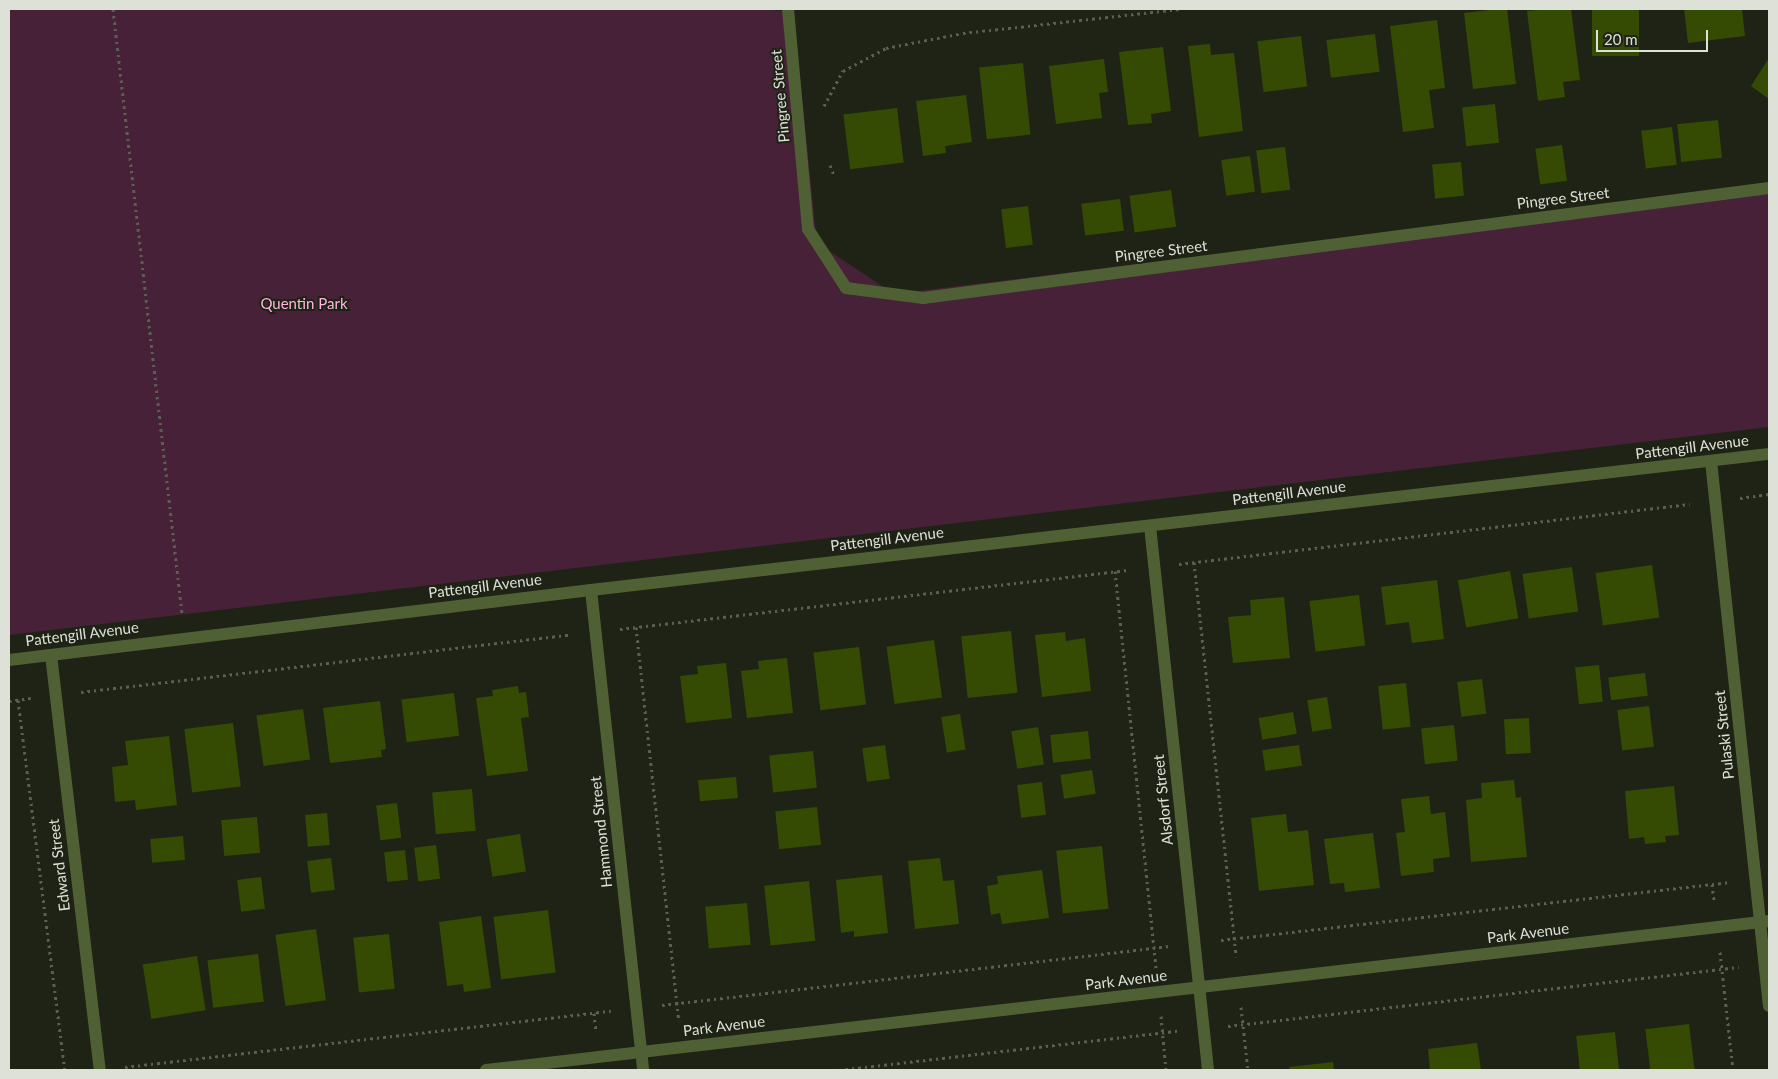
<!DOCTYPE html>
<style>
body{margin:0}
#map{position:relative;width:1778px;height:1079px;overflow:hidden;background:#1e2316;font-family:Lato,sans-serif}
div>[style]{position:absolute}
.green>*{inset:0;background:#472138}
.building>*{inset:0;background:#354b03;transform-origin:0 0}
.path>*{height:3px;margin-top:-1.5px;transform-origin:0;background:repeating-linear-gradient(90deg,#5b5f53 0 2.5px,transparent 0 6.5px)}
.minor>*{height:12px;margin:-6px;padding:0 6px;transform-origin:6px;border-radius:6px;background:#4f6034}
span{translate:-50% -50%;white-space:nowrap;text-align:center;line-height:1.15;-webkit-text-stroke:4px #1e2316;paint-order:stroke}
.street-label{font-size:15px;color:#dde1d8}
.park-label{font-size:15px;color:#feb4de}
.frame{position:absolute;inset:0;border:10px solid #dde1d8;pointer-events:none}
.scale{position:absolute;left:1596px;top:30px;width:112px;height:22px;box-sizing:border-box;border:2px solid #dde1d8;border-top:0;padding-left:6px;font-size:15px;line-height:18px;white-space:nowrap;color:#dde1d8;-webkit-text-stroke:4px #1e2316;paint-order:stroke}
</style>
<div id="map">
<div class="green">
<i style="clip-path:polygon(9px 9px,758px 9px,793px 12px,817px 243px,894px 294px,1769px 186px,1769px 427px,9px 635px)"></i>
</div>
<div class="building">
<i style="clip-path:polygon(1498px 9px,1507px 9px,1516px 84px,1473px 89px,1464px 13px)"></i>
<i style="clip-path:polygon(1547px 9px,1571px 9px,1580px 80px,1563px 82px,1565px 97px,1538px 101px,1527px 11px)"></i>
<i style="left:1592px;top:9px;width:47px;height:47px"></i>
<i style="clip-path:polygon(1684px 9px,1742px 9px,1745px 36px,1688px 43px)"></i>
<i style="clip-path:polygon(1437px 20px,1445px 88px,1429px 90px,1434px 128px,1403px 132px,1390px 26px)"></i>
<i style="left:1375px;top:34px;width:38px;height:49px;rotate:83deg"></i>
<i style="left:1301px;top:36px;width:51px;height:44px;rotate:83deg"></i>
<i style="clip-path:polygon(1210px 44px,1211px 55px,1234px 53px,1243px 131px,1199px 137px,1188px 46px)"></i>
<i style="clip-path:polygon(1163px 47px,1171px 111px,1151px 114px,1152px 123px,1128px 125px,1119px 52px)"></i>
<i style="clip-path:polygon(1769px 58px,1769px 99px,1751px 86px)"></i>
<i style="clip-path:polygon(1104px 59px,1108px 92px,1099px 93px,1102px 118px,1056px 124px,1049px 66px)"></i>
<i style="left:1023px;top:63px;width:72px;height:44px;rotate:84deg"></i>
<i style="clip-path:polygon(966px 95px,972px 142px,945px 146px,946px 153px,923px 156px,916px 101px)"></i>
<i style="left:1495px;top:104px;width:39px;height:33px;rotate:84deg"></i>
<i style="left:897px;top:108px;width:55px;height:54px;rotate:83deg"></i>
<i style="left:1718px;top:120px;width:38px;height:41px;rotate:84deg"></i>
<i style="left:1672px;top:127px;width:38px;height:31px;rotate:83deg"></i>
<i style="left:1562px;top:145px;width:36px;height:27px;rotate:82deg"></i>
<i style="left:1285px;top:147px;width:43px;height:29px;rotate:83deg"></i>
<i style="left:1250px;top:156px;width:36px;height:29px;rotate:82deg"></i>
<i style="left:1461px;top:162px;width:34px;height:29px;rotate:85deg"></i>
<i style="left:1171px;top:190px;width:37px;height:42px;rotate:82deg"></i>
<i style="left:1120px;top:199px;width:32px;height:39px;rotate:83deg"></i>
<i style="left:1028px;top:206px;width:39px;height:27px;rotate:83deg"></i>
<i style="left:1652px;top:565px;width:53px;height:57px;rotate:82deg"></i>
<i style="left:1572px;top:567px;width:45px;height:50px;rotate:82deg"></i>
<i style="left:1510px;top:571px;width:48px;height:53px;rotate:80deg"></i>
<i style="clip-path:polygon(1437px 580px,1444px 639px,1412px 643px,1409px 622px,1386px 625px,1381px 587px)"></i>
<i style="left:1359px;top:595px;width:51px;height:50px;rotate:83deg"></i>
<i style="clip-path:polygon(1284px 597px,1290px 658px,1233px 663px,1228px 617px,1251px 615px,1250px 600px)"></i>
<i style="left:1011px;top:631px;width:62px;height:50px;rotate:84deg"></i>
<i style="clip-path:polygon(1065px 632px,1066px 641px,1085px 638px,1091px 691px,1042px 697px,1035px 635px)"></i>
<i style="left:934px;top:640px;width:58px;height:48px;rotate:82deg"></i>
<i style="left:859px;top:647px;width:58px;height:46px;rotate:83deg"></i>
<i style="clip-path:polygon(787px 658px,793px 713px,747px 718px,741px 671px,759px 669px,758px 661px)"></i>
<i style="clip-path:polygon(726px 663px,732px 718px,686px 723px,680px 676px,698px 674px,697px 666px)"></i>
<i style="left:1599px;top:665px;width:37px;height:24px;rotate:84deg"></i>
<i style="left:1645px;top:673px;width:23px;height:37px;rotate:83deg"></i>
<i style="left:1482px;top:679px;width:35px;height:25px;rotate:83deg"></i>
<i style="left:1406px;top:683px;width:44px;height:28px;rotate:84deg"></i>
<i style="clip-path:polygon(518px 686px,519px 693px,526px 692px,529px 717px,521px 718px,528px 771px,487px 776px,476px 698px,493px 696px,492px 690px)"></i>
<i style="left:454px;top:693px;width:43px;height:53px;rotate:83deg"></i>
<i style="left:1327px;top:697px;width:32px;height:20px;rotate:81deg"></i>
<i style="clip-path:polygon(380px 701px,386px 749px,381px 750px,382px 757px,330px 763px,323px 708px)"></i>
<i style="left:1649px;top:706px;width:41px;height:32px;rotate:83deg"></i>
<i style="left:303px;top:709px;width:51px;height:47px;rotate:82deg"></i>
<i style="left:1293px;top:712px;width:22px;height:35px;rotate:80deg"></i>
<i style="left:960px;top:714px;width:36px;height:19px;rotate:81deg"></i>
<i style="left:1529px;top:718px;width:35px;height:25px;rotate:87deg"></i>
<i style="left:233px;top:723px;width:64px;height:49px;rotate:83deg"></i>
<i style="left:1454px;top:725px;width:36px;height:33px;rotate:84deg"></i>
<i style="left:1038px;top:727px;width:38px;height:27px;rotate:81deg"></i>
<i style="left:1088px;top:731px;width:28px;height:38px;rotate:84deg"></i>
<i style="clip-path:polygon(169px 736px,177px 805px,136px 810px,135px 800px,115px 802px,112px 767px,128px 765px,125px 741px)"></i>
<i style="left:885px;top:745px;width:34px;height:23px;rotate:82deg"></i>
<i style="left:1299px;top:745px;width:21px;height:37px;rotate:82deg"></i>
<i style="left:813px;top:751px;width:37px;height:44px;rotate:84deg"></i>
<i style="left:1092px;top:770px;width:24px;height:32px;rotate:81deg"></i>
<i style="left:736px;top:777px;width:21px;height:38px;rotate:85deg"></i>
<i style="clip-path:polygon(1514px 780px,1516px 798px,1521px 797px,1527px 857px,1471px 862px,1466px 800px,1482px 798px,1481px 783px)"></i>
<i style="left:1042px;top:782px;width:33px;height:25px;rotate:83deg"></i>
<i style="clip-path:polygon(1674px 786px,1679px 835px,1665px 836px,1666px 842px,1645px 844px,1644px 837px,1629px 839px,1625px 791px)"></i>
<i style="left:472px;top:789px;width:42px;height:40px;rotate:85deg"></i>
<i style="clip-path:polygon(1429px 796px,1431px 814px,1445px 812px,1450px 857px,1433px 859px,1434px 872px,1401px 876px,1396px 833px,1405px 832px,1401px 799px)"></i>
<i style="left:397px;top:803px;width:35px;height:21px;rotate:83deg"></i>
<i style="left:817px;top:807px;width:38px;height:42px;rotate:84deg"></i>
<i style="left:327px;top:813px;width:32px;height:22px;rotate:85deg"></i>
<i style="clip-path:polygon(1286px 814px,1288px 832px,1308px 830px,1314px 885px,1259px 891px,1251px 818px)"></i>
<i style="left:257px;top:817px;width:36px;height:36px;rotate:85deg"></i>
<i style="clip-path:polygon(1373px 833px,1380px 888px,1345px 892px,1344px 883px,1330px 884px,1324px 839px)"></i>
<i style="left:520px;top:834px;width:38px;height:34px;rotate:81deg"></i>
<i style="left:183px;top:836px;width:24px;height:33px;rotate:85deg"></i>
<i style="left:436px;top:845px;width:34px;height:22px;rotate:83deg"></i>
<i style="left:1102px;top:846px;width:63px;height:46px;rotate:84deg"></i>
<i style="left:405px;top:850px;width:30px;height:21px;rotate:84deg"></i>
<i style="left:331px;top:858px;width:32px;height:24px;rotate:83deg"></i>
<i style="clip-path:polygon(940px 858px,943px 881px,954px 880px,959px 924px,915px 929px,908px 861px)"></i>
<i style="clip-path:polygon(1042px 870px,1049px 918px,1002px 924px,1000px 913px,991px 915px,987px 886px,998px 884px,997px 876px)"></i>
<i style="clip-path:polygon(882px 875px,888px 933px,854px 937px,854px 931px,841px 933px,836px 880px)"></i>
<i style="left:261px;top:877px;width:32px;height:24px;rotate:83deg"></i>
<i style="left:809px;top:881px;width:60px;height:45px;rotate:84deg"></i>
<i style="left:747px;top:903px;width:42px;height:42px;rotate:85deg"></i>
<i style="left:548px;top:910px;width:63px;height:55px;rotate:83deg"></i>
<i style="clip-path:polygon(481px 916px,491px 988px,464px 992px,463px 984px,447px 986px,439px 922px)"></i>
<i style="left:316px;top:929px;width:72px;height:41px;rotate:82deg"></i>
<i style="left:389px;top:934px;width:55px;height:36px;rotate:84deg"></i>
<i style="left:258px;top:954px;width:48px;height:51px;rotate:83deg"></i>
<i style="left:197px;top:956px;width:55px;height:55px;rotate:81deg"></i>
<i style="left:1689px;top:1024px;width:46px;height:44px;rotate:83deg"></i>
<i style="left:1615px;top:1032px;width:38px;height:39px;rotate:84deg"></i>
<i style="clip-path:polygon(1477px 1043px,1481px 1070px,1430px 1070px,1428px 1049px)"></i>
<i style="clip-path:polygon(1333px 1062px,1334px 1070px,1290px 1070px,1289px 1067px)"></i>
</div>
<div class="path">
<i style="left:113px;top:9px;width:609px;rotate:83.49deg"></i>
<i style="left:824px;top:106px;width:40px;rotate:-62deg"></i>
<i style="left:843px;top:71px;width:49px;rotate:-28.1deg"></i>
<i style="left:886px;top:48px;width:78px;rotate:-11deg"></i>
<i style="left:963px;top:33px;width:220px;rotate:-6.3deg"></i>
<i style="left:830px;top:165px;width:11px;rotate:68deg"></i>
<i style="left:1740px;top:498px;width:29px;rotate:-8deg"></i>
<i style="left:1194px;top:562px;width:397px;rotate:83.9deg"></i>
<i style="left:1179px;top:564px;width:514px;rotate:-6.71deg"></i>
<i style="left:1115px;top:571px;width:399px;rotate:84.1deg"></i>
<i style="left:636px;top:627px;width:397px;rotate:83.8deg"></i>
<i style="left:620px;top:629px;width:511px;rotate:-6.62deg"></i>
<i style="left:81px;top:692px;width:491px;rotate:-6.7deg"></i>
<i style="left:18px;top:700px;width:373px;rotate:82.8deg"></i>
<i style="left:9px;top:701px;width:22px;rotate:-8deg"></i>
<i style="left:1712px;top:884px;width:17px;rotate:83deg"></i>
<i style="left:1221px;top:940px;width:513px;rotate:-6.49deg"></i>
<i style="left:1720px;top:952px;width:119px;rotate:83.7deg"></i>
<i style="left:662px;top:1005px;width:511px;rotate:-6.62deg"></i>
<i style="left:1241px;top:1007px;width:63px;rotate:83.7deg"></i>
<i style="left:594px;top:1013px;width:19px;rotate:84deg"></i>
<i style="left:1161px;top:1016px;width:54px;rotate:84.7deg"></i>
<i style="left:1228px;top:1026px;width:514px;rotate:-6.59deg"></i>
<i style="left:125px;top:1067px;width:489px;rotate:-6.6deg"></i>
<i style="left:839px;top:1070px;width:341px;rotate:-6.6deg"></i>
</div>
<div class="minor">
<i style="left:788px;top:9px;width:221px;rotate:84.8deg"></i>
<i style="left:808px;top:229px;width:70px;rotate:57.2deg"></i>
<i style="left:846px;top:288px;width:78px;rotate:7.4deg"></i>
<i style="left:923px;top:298px;width:853px;rotate:-7.41deg"></i>
<i style="left:1711px;top:461px;width:548px;rotate:83.93deg"></i>
<i style="left:1150px;top:526px;width:547px;rotate:83.91deg"></i>
<i style="left:591px;top:590px;width:483px;rotate:83.8deg"></i>
<i style="left:51px;top:655px;width:418px;rotate:83.3deg"></i>
<i style="left:9px;top:660px;width:586px;rotate:-6.86deg"></i>
<i style="left:591px;top:590px;width:1186px;rotate:-6.59deg"></i>
<i style="left:486px;top:1070px;width:1292px;rotate:-6.62deg"></i>
</div>
<div class="street-label">
<span style="left:780px;top:96px;rotate:-95deg">Pingree Street</span>
<span style="left:1563px;top:198px;rotate:-7deg">Pingree Street</span>
<span style="left:1161px;top:251px;rotate:-7deg">Pingree Street</span>
<span style="left:1692px;top:447px;rotate:-7deg">Pattengill Avenue</span>
<span style="left:1289px;top:493px;rotate:-7deg">Pattengill Avenue</span>
<span style="left:887px;top:539px;rotate:-7deg">Pattengill Avenue</span>
<span style="left:485px;top:586px;rotate:-7deg">Pattengill Avenue</span>
<span style="left:82px;top:634px;rotate:-7deg">Pattengill Avenue</span>
<span style="left:1724px;top:735px;rotate:-96deg">Pulaski Street</span>
<span style="left:1163px;top:800px;rotate:-96deg">Alsdorf Street</span>
<span style="left:601px;top:832px;rotate:-96deg">Hammond Street</span>
<span style="left:59px;top:865px;rotate:-97deg">Edward Street</span>
<span style="left:1528px;top:933px;rotate:-7deg">Park Avenue</span>
<span style="left:1126px;top:980px;rotate:-7deg">Park Avenue</span>
<span style="left:724px;top:1026px;rotate:-7deg">Park Avenue</span>
</div>
<div class="park-label">
<span style="left:304px;top:304px">Quentin Park</span>
</div>
<div class="frame"></div>
<div class="scale">20 m</div>
</div>
